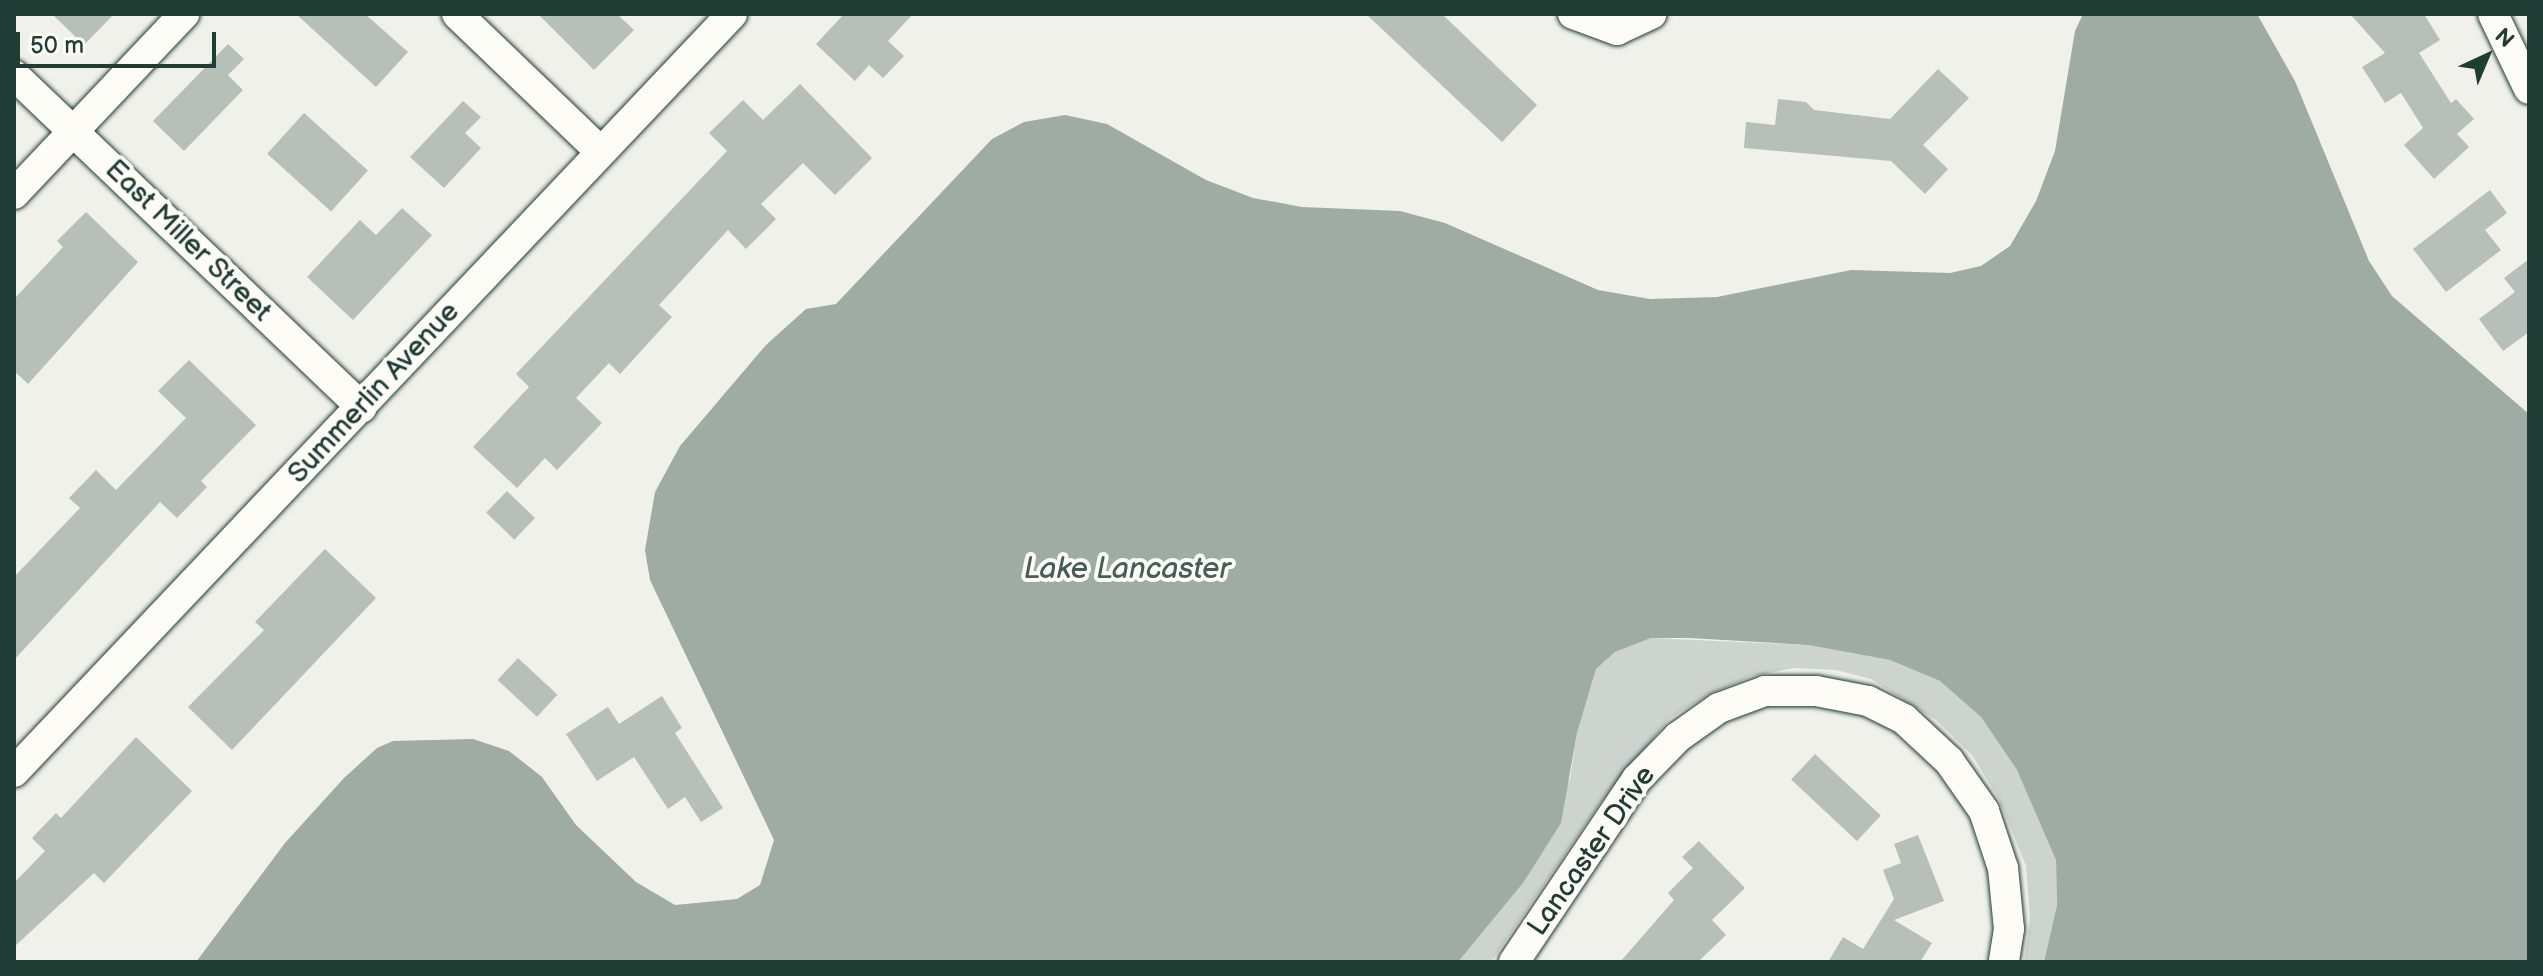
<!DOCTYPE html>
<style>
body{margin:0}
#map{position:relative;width:2543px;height:976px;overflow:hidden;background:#f0f1eb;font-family:"Balsamiq Sans",sans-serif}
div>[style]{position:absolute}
.green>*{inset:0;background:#cdd3cd}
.water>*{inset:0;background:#9faca4}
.building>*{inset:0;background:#b6bfb8;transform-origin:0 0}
.roads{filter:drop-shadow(0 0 2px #1f3d34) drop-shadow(0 0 2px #1f3d34)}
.minor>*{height:30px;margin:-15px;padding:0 15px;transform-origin:15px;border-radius:15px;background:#fdfcf7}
span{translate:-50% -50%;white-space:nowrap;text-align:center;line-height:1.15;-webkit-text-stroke:8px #fdfcf7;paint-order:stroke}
.street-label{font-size:28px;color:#1f3d34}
.water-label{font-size:30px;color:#455e56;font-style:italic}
.frame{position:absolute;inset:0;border:16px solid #1f3d34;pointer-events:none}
.north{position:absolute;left:2447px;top:16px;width:80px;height:80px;-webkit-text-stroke:6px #fdfcf7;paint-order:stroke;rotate:44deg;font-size:22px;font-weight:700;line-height:32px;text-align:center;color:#1f3d34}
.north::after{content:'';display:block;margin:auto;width:28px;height:36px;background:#1f3d34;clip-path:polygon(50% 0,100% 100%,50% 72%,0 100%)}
.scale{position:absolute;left:16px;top:32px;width:200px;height:36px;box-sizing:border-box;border:4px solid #1f3d34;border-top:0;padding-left:10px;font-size:24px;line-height:28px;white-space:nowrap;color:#1f3d34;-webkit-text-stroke:6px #fdfcf7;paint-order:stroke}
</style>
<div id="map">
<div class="green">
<i style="clip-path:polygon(1651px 638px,1808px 645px,1890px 660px,1940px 681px,1981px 717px,2017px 770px,2042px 822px,2056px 860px,2057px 905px,2044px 962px,2024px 962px,2030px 919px,2026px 866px,1999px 799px,1972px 755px,1936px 720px,1871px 679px,1836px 670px,1794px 668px,1752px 676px,1709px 694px,1669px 719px,1602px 800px,1491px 962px,1458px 962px,1523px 883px,1570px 779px,1577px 733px,1596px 669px,1615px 652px)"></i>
</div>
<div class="water">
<i style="clip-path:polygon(2083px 14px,2257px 14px,2295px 81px,2369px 261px,2392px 296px,2529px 414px,2529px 962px,2044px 962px,2057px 905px,2056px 860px,2017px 770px,1981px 717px,1940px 681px,1890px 660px,1808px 645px,1689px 638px,1651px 638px,1615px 652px,1596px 669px,1577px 733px,1561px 823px,1523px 883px,1458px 962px,196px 962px,285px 843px,344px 778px,377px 748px,393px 741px,473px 739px,509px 751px,542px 777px,576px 825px,636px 882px,675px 905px,737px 899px,760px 885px,774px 840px,650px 580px,645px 550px,655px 492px,680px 446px,766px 345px,806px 309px,836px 304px,992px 139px,1024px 122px,1065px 115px,1107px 124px,1206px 180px,1253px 198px,1302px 207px,1400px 211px,1445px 223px,1598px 290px,1650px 299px,1717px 297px,1851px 270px,1950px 273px,1981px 266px,2010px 246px,2036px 201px,2055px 151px,2075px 31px)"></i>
</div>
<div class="building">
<i style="clip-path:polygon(52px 14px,114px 14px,84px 45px)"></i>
<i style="clip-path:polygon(296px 14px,365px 14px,408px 52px,376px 87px)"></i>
<i style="clip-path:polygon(538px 14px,617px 14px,634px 30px,594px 70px)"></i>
<i style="clip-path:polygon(844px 14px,913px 14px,888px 41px,904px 56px,883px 78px,869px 65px,855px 81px,816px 44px)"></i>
<i style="clip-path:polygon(1366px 14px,1442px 14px,1537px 105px,1502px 142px)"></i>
<i style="clip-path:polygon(2350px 14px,2424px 14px,2440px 40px,2419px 53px,2451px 103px,2456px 99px,2474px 119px,2457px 134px,2469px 147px,2434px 179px,2404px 145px,2423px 128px,2401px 93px,2385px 103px,2362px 67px,2385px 53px)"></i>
<i style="clip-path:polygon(228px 44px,244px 59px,228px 75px,243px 90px,184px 151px,153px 121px)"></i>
<i style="clip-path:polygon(1938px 69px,1969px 98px,1923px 145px,1948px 169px,1925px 194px,1891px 161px,1744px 148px,1746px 122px,1775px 125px,1778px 99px,1806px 102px,1814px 110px,1890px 119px)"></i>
<i style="clip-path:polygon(800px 84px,872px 158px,835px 195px,803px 163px,761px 204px,776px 219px,746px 249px,728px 230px,659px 305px,672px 317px,620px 374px,609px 363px,576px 398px,602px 423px,557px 470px,545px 458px,517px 488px,473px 447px,529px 387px,516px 374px,727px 151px,709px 133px,743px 100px,763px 120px)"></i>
<i style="clip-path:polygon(463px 101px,481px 117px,465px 133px,481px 148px,444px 188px,410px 157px)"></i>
<i style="left:304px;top:113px;width:86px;height:55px;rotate:42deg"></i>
<i style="clip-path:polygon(2490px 190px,2507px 213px,2485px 230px,2501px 250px,2446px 292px,2413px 249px)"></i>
<i style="clip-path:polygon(402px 208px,432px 235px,353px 320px,307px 277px,360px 220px,376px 235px)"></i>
<i style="clip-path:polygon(86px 212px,138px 262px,28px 384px,14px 371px,14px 299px,63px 247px,57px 241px)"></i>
<i style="clip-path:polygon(2529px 259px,2529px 332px,2503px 351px,2479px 319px,2515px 292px,2504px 278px)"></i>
<i style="clip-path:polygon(189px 360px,256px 425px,201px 481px,207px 487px,177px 518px,160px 502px,14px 660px,14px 577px,80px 508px,69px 498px,96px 470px,116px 490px,186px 418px,158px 391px)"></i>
<i style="left:507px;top:491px;width:39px;height:30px;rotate:44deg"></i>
<i style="clip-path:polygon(325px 549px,376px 598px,232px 750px,188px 707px,264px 630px,255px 622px)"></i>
<i style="left:518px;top:658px;width:54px;height:30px;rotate:43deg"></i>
<i style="clip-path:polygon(662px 696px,682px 728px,675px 733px,723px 808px,701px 822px,685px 797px,668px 809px,634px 757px,597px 781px,566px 734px,608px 707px,619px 724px)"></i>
<i style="clip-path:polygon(136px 737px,192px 791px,104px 883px,94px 873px,14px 947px,14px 883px,45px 851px,32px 838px,56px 813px,61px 818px)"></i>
<i style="left:1815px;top:754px;width:90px;height:35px;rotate:43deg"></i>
<i style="clip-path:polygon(1918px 835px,1944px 901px,1894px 920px,1932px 943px,1920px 962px,1828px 962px,1843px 937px,1863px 949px,1894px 899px,1883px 870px,1901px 863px,1894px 844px)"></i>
<i style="clip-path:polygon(1699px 841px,1745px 888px,1712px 920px,1726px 935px,1698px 962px,1620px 962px,1674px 900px,1668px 893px,1693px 868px,1682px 857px)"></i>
</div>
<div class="roads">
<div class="minor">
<i style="left:457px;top:14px;width:199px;rotate:43.8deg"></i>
<i style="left:1573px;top:14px;width:47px;rotate:20deg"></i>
<i style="left:1617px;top:30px;width:38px;rotate:-25deg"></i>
<i style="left:2493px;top:14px;width:83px;rotate:64.4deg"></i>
<i style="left:14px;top:75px;width:481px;rotate:43.7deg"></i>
<i style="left:14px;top:194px;width:248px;rotate:-46.6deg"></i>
<i style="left:14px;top:772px;width:1044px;rotate:-46.55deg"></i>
<i style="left:1514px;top:962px;width:220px;rotate:-56.1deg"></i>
<i style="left:1637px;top:779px;width:59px;rotate:-45.7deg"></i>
<i style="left:1678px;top:737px;width:50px;rotate:-35.3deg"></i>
<i style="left:1719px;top:708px;width:49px;rotate:-20.3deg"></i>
<i style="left:1765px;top:691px;width:51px"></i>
<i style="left:1816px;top:691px;width:53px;rotate:10.9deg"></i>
<i style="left:1868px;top:701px;width:40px;rotate:26.6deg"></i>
<i style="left:1904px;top:719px;width:62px;rotate:43deg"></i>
<i style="left:1949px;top:761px;width:61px;rotate:55deg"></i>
<i style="left:1984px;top:811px;width:60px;rotate:71.6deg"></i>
<i style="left:2003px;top:868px;width:61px;rotate:84.4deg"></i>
<i style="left:2009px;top:929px;width:33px;rotate:99deg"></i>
</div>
</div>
<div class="street-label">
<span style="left:188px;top:241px;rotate:44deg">East Miller Street</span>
<span style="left:374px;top:393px;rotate:-47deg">Summerlin Avenue</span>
<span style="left:1592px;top:851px;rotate:-55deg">Lancaster Drive</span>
</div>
<div class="water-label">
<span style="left:1127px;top:569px">Lake Lancaster</span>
</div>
<div class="frame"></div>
<div class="north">N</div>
<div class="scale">50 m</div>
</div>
